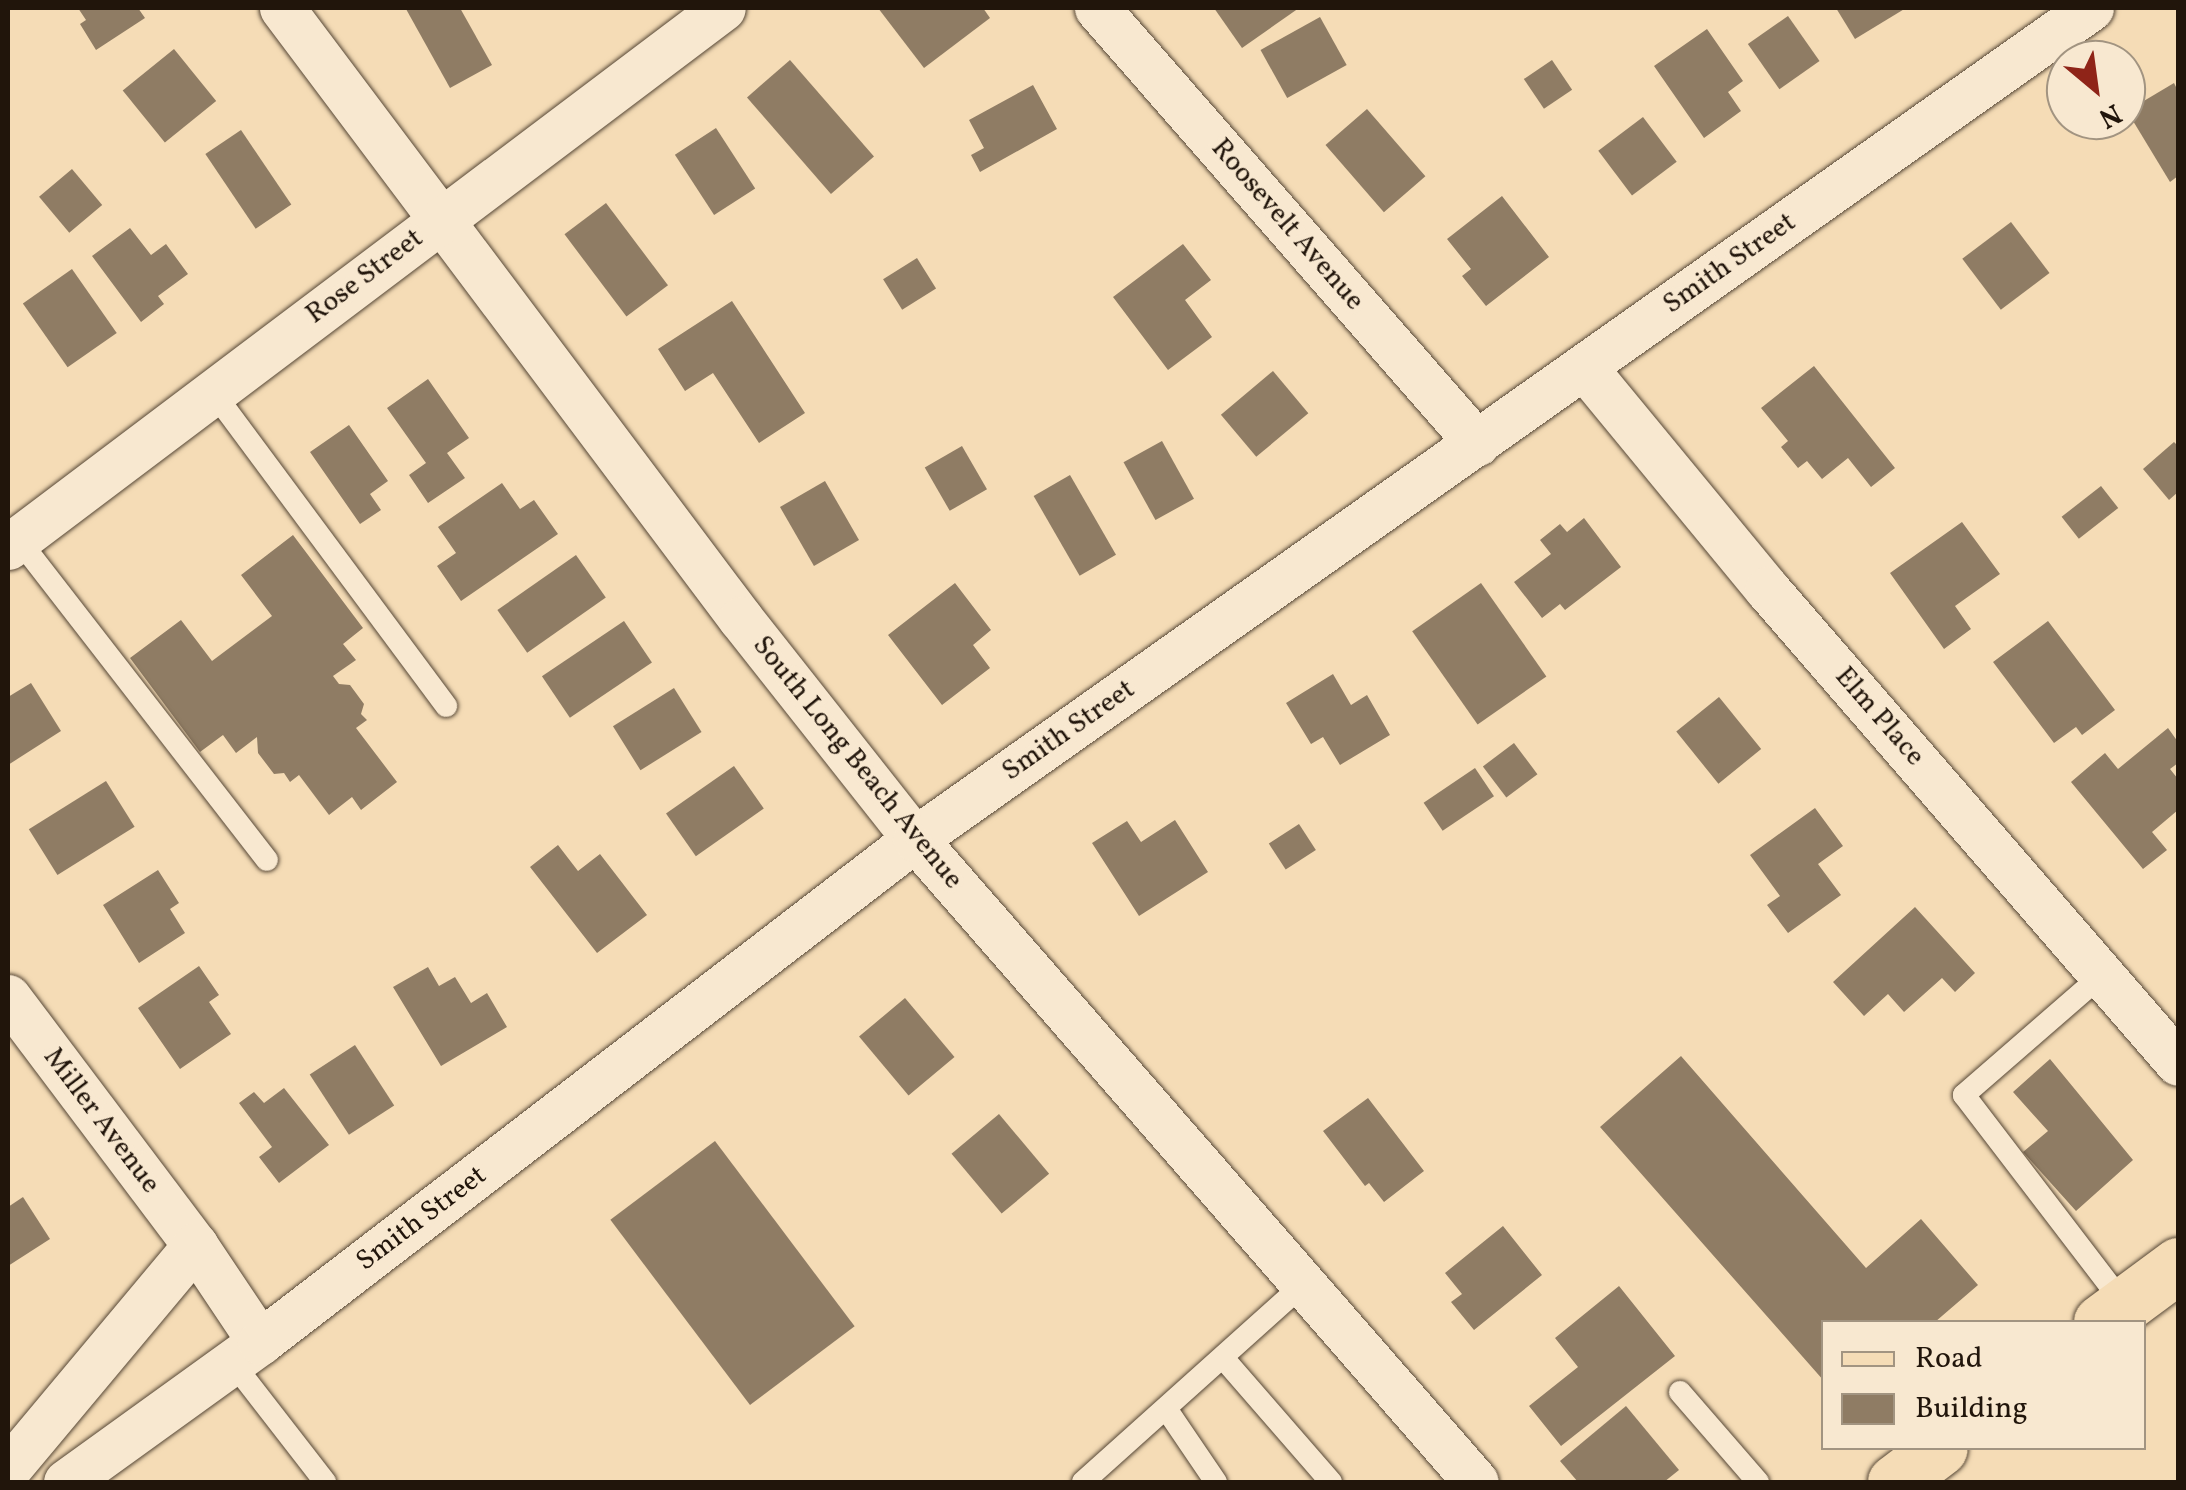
<!DOCTYPE html>
<style>
body{margin:0}
#map{position:relative;width:2186px;height:1490px;overflow:hidden;background:#f5dcb6;font-family:Vollkorn,serif}
div>[style]{position:absolute}
.building>*{inset:0;background:#8f7c64;transform-origin:0 0}
.roads{filter:drop-shadow(0 0 2px #564736) drop-shadow(0 0 2px #564736)}
.service>*{height:22px;margin:-11px;padding:0 11px;transform-origin:11px;border-radius:11px;background:#f8e8d0}
.minor>*{height:45px;margin:-22.5px;padding:0 22.5px;transform-origin:22.5px;border-radius:22.5px;background:#f8e8d0}
.primary>*{height:55px;margin:-27.5px;padding:0 27.5px;transform-origin:27.5px;border-radius:27.5px;background:#f5dcb6}
span{translate:-50% -50%;white-space:nowrap;text-align:center;line-height:1.15;-webkit-text-stroke:10px #f8e8d0;paint-order:stroke}
.street-label{font-size:28px;color:#21150b}
.frame{position:absolute;inset:0;border:10px solid #21150b;pointer-events:none}
.legend{position:absolute;left:1821px;top:1320px;width:325px;height:130px;box-sizing:border-box;background:#f8e8d0;border:2px solid #a29481;margin:0;padding:12px 18px;list-style:none;font-size:30px;color:#21150b}
.legend li{display:flex;align-items:center;gap:20px;height:50px}
.legend b{width:50px;border:2px solid #a29481}
.north{position:absolute;left:2046px;top:40px;width:100px;height:100px;box-sizing:border-box;background:#f8e8d0;border:2px solid #a29481;border-radius:50%;rotate:151deg;font-size:28px;font-weight:700;line-height:40px;text-align:center;color:#21150b}
.north::after{content:'';display:block;margin:auto;width:35px;height:45px;background:#8f2418;clip-path:polygon(50% 0,100% 100%,50% 72%,0 100%)}
</style>
<div id="map">
<div class="building">
<i style="clip-path:polygon(78px 8px,138px 8px,145px 18px,96px 50px,80px 24px,86px 20px)"></i>
<i style="clip-path:polygon(460px 8px,492px 65px,450px 88px,406px 9px)"></i>
<i style="clip-path:polygon(878px 8px,983px 8px,990px 18px,924px 68px)"></i>
<i style="clip-path:polygon(1214px 8px,1299px 8px,1242px 48px)"></i>
<i style="clip-path:polygon(1836px 8px,1906px 8px,1855px 39px)"></i>
<i style="left:1788px;top:16px;width:55px;height:49px;rotate:55deg"></i>
<i style="left:1320px;top:17px;width:55px;height:68px;rotate:61deg"></i>
<i style="clip-path:polygon(1707px 29px,1743px 81px,1728px 92px,1741px 111px,1704px 138px,1654px 66px)"></i>
<i style="left:174px;top:49px;width:67px;height:66px;rotate:51deg"></i>
<i style="left:790px;top:60px;width:128px;height:57px;rotate:49deg"></i>
<i style="left:1552px;top:60px;width:36px;height:34px;rotate:56deg"></i>
<i style="clip-path:polygon(2174px 83px,2178px 91px,2178px 176px,2170px 182px,2127px 111px)"></i>
<i style="clip-path:polygon(1033px 85px,1057px 129px,980px 172px,971px 155px,984px 148px,969px 120px)"></i>
<i style="left:1367px;top:109px;width:89px;height:55px;rotate:49deg"></i>
<i style="left:1643px;top:117px;width:56px;height:56px;rotate:53deg"></i>
<i style="left:716px;top:128px;width:72px;height:49px;rotate:57deg"></i>
<i style="left:241px;top:130px;width:90px;height:43px;rotate:56deg"></i>
<i style="left:72px;top:169px;width:47px;height:43px;rotate:50deg"></i>
<i style="clip-path:polygon(1502px 196px,1549px 257px,1486px 306px,1462px 276px,1471px 269px,1447px 239px)"></i>
<i style="left:606px;top:203px;width:103px;height:52px;rotate:53deg"></i>
<i style="left:2011px;top:222px;width:64px;height:61px;rotate:53deg"></i>
<i style="clip-path:polygon(130px 228px,151px 255px,166px 244px,188px 274px,158px 296px,164px 304px,141px 322px,92px 256px)"></i>
<i style="clip-path:polygon(1183px 244px,1211px 280px,1185px 300px,1212px 337px,1168px 370px,1113px 297px)"></i>
<i style="left:917px;top:258px;width:36px;height:40px;rotate:58deg"></i>
<i style="left:72px;top:269px;width:78px;height:60px;rotate:55deg"></i>
<i style="clip-path:polygon(732px 301px,805px 413px,759px 443px,713px 373px,685px 391px,658px 349px)"></i>
<i style="clip-path:polygon(1814px 366px,1895px 468px,1871px 487px,1848px 458px,1822px 479px,1807px 461px,1798px 468px,1781px 447px,1788px 441px,1761px 408px)"></i>
<i style="left:1273px;top:371px;width:55px;height:68px;rotate:50deg"></i>
<i style="clip-path:polygon(428px 379px,469px 438px,447px 453px,465px 478px,428px 503px,409px 475px,426px 463px,387px 408px)"></i>
<i style="clip-path:polygon(349px 425px,388px 481px,370px 494px,381px 510px,360px 524px,310px 452px)"></i>
<i style="left:1162px;top:441px;width:66px;height:44px;rotate:61deg"></i>
<i style="clip-path:polygon(2174px 442px,2178px 446px,2178px 492px,2169px 500px,2143px 469px)"></i>
<i style="left:962px;top:446px;width:50px;height:43px;rotate:60deg"></i>
<i style="left:1070px;top:475px;width:92px;height:42px;rotate:60deg"></i>
<i style="left:825px;top:481px;width:68px;height:52px;rotate:60deg"></i>
<i style="clip-path:polygon(502px 483px,520px 509px,534px 500px,558px 534px,461px 601px,437px 566px,456px 553px,438px 527px)"></i>
<i style="left:2101px;top:486px;width:28px;height:50px;rotate:52deg"></i>
<i style="clip-path:polygon(1584px 518px,1621px 567px,1565px 610px,1560px 604px,1542px 618px,1514px 582px,1551px 554px,1540px 540px,1560px 524px,1567px 532px)"></i>
<i style="clip-path:polygon(1962px 522px,2000px 574px,1955px 606px,1971px 629px,1944px 649px,1890px 573px)"></i>
<i style="clip-path:polygon(293px 535px,363px 628px,343px 644px,356px 660px,333px 676px,339px 684px,350px 685px,364px 704px,361px 714px,367px 720px,356px 728px,397px 782px,361px 810px,352px 797px,329px 815px,299px 775px,290px 782px,284px 773px,274px 774px,258px 753px,257px 737px,236px 753px,223px 735px,200px 752px,130px 658px,181px 620px,212px 661px,272px 616px,241px 575px)"></i>
<i style="left:576px;top:555px;width:52px;height:96px;rotate:55deg"></i>
<i style="clip-path:polygon(955px 583px,991px 630px,973px 645px,990px 668px,942px 705px,888px 635px)"></i>
<i style="left:1481px;top:583px;width:114px;height:84px;rotate:55deg"></i>
<i style="left:624px;top:621px;width:50px;height:99px;rotate:56deg"></i>
<i style="clip-path:polygon(2048px 621px,2115px 710px,2082px 735px,2076px 727px,2054px 743px,1993px 662px)"></i>
<i style="clip-path:polygon(1333px 674px,1351px 705px,1367px 695px,1390px 735px,1340px 765px,1323px 737px,1311px 744px,1286px 703px)"></i>
<i style="clip-path:polygon(31px 683px,61px 731px,8px 765px,8px 697px)"></i>
<i style="left:674px;top:688px;width:52px;height:72px;rotate:58deg"></i>
<i style="left:1719px;top:697px;width:67px;height:55px;rotate:51deg"></i>
<i style="clip-path:polygon(2168px 728px,2178px 742px,2178px 763px,2170px 769px,2178px 779px,2178px 810px,2152px 832px,2167px 850px,2143px 869px,2071px 782px,2105px 753px,2118px 769px)"></i>
<i style="left:1514px;top:743px;width:39px;height:39px;rotate:53deg"></i>
<i style="left:734px;top:766px;width:52px;height:83px;rotate:55deg"></i>
<i style="left:1475px;top:768px;width:34px;height:62px;rotate:56deg"></i>
<i style="left:106px;top:781px;width:54px;height:91px;rotate:58deg"></i>
<i style="clip-path:polygon(1815px 808px,1843px 846px,1818px 864px,1841px 895px,1788px 933px,1767px 905px,1780px 896px,1750px 855px)"></i>
<i style="clip-path:polygon(1175px 820px,1208px 872px,1139px 916px,1092px 843px,1127px 821px,1141px 842px)"></i>
<i style="left:1299px;top:824px;width:31px;height:36px;rotate:57deg"></i>
<i style="clip-path:polygon(558px 845px,578px 871px,600px 854px,647px 915px,597px 953px,530px 867px)"></i>
<i style="clip-path:polygon(158px 870px,179px 903px,170px 909px,185px 933px,139px 963px,103px 905px)"></i>
<i style="clip-path:polygon(1915px 907px,1975px 973px,1955px 992px,1942px 978px,1904px 1012px,1888px 994px,1864px 1016px,1833px 982px)"></i>
<i style="clip-path:polygon(199px 966px,219px 995px,209px 1002px,231px 1034px,180px 1069px,138px 1008px)"></i>
<i style="clip-path:polygon(428px 967px,439px 986px,455px 977px,471px 1003px,487px 993px,507px 1027px,441px 1066px,393px 987px)"></i>
<i style="left:905px;top:998px;width:77px;height:60px;rotate:50deg"></i>
<i style="left:355px;top:1045px;width:72px;height:54px;rotate:57deg"></i>
<i style="clip-path:polygon(1681px 1056px,1866px 1268px,1921px 1219px,1978px 1285px,1935px 1322px,1824px 1322px,1824px 1381px,1600px 1127px)"></i>
<i style="clip-path:polygon(2050px 1059px,2133px 1160px,2076px 1211px,2023px 1152px,2048px 1131px,2013px 1092px)"></i>
<i style="clip-path:polygon(284px 1088px,329px 1145px,279px 1183px,259px 1157px,272px 1147px,239px 1103px,254px 1092px,264px 1103px)"></i>
<i style="clip-path:polygon(1368px 1098px,1424px 1171px,1384px 1202px,1369px 1183px,1365px 1186px,1323px 1131px)"></i>
<i style="left:999px;top:1114px;width:78px;height:62px;rotate:50deg"></i>
<i style="left:715px;top:1141px;width:232px;height:131px;rotate:53deg"></i>
<i style="clip-path:polygon(23px 1197px,50px 1239px,8px 1266px,8px 1207px)"></i>
<i style="clip-path:polygon(1503px 1226px,1542px 1275px,1474px 1330px,1451px 1302px,1462px 1294px,1445px 1273px)"></i>
<i style="clip-path:polygon(1619px 1286px,1675px 1356px,1561px 1446px,1529px 1406px,1578px 1367px,1555px 1338px)"></i>
<i style="clip-path:polygon(1626px 1406px,1679px 1470px,1664px 1482px,1578px 1482px,1560px 1461px)"></i>
</div>
<div class="roads">
<div class="service">
<i style="left:213px;top:392px;width:391px;rotate:53.4deg"></i>
<i style="left:18px;top:539px;width:406px;rotate:52.2deg"></i>
<i style="left:2102px;top:975px;width:183px;rotate:139deg"></i>
<i style="left:1964px;top:1095px;width:263px;rotate:52.6deg"></i>
<i style="left:1224px;top:1359px;width:163px;rotate:49deg"></i>
<i style="left:232px;top:1362px;width:152px;rotate:52.2deg"></i>
<i style="left:1680px;top:1392px;width:119px;rotate:49.1deg"></i>
<i style="left:1167px;top:1410px;width:87px;rotate:55.8deg"></i>
<i style="left:1083px;top:1482px;width:297px;rotate:-41.9deg"></i>
</div>
<div class="minor">
<i style="left:282px;top:8px;width:764px;rotate:53.09deg"></i>
<i style="left:741px;top:619px;width:280px;rotate:51.7deg"></i>
<i style="left:915px;top:839px;width:853px;rotate:48.9deg"></i>
<i style="left:1097px;top:8px;width:578px;rotate:48.86deg"></i>
<i style="left:1584px;top:367px;width:288px;rotate:50.5deg"></i>
<i style="left:1767px;top:589px;width:627px;rotate:49.07deg"></i>
<i style="left:8px;top:547px;width:895px;rotate:-37.01deg"></i>
<i style="left:8px;top:997px;width:311px;rotate:53deg"></i>
<i style="left:195px;top:1245px;width:117px;rotate:56.2deg"></i>
<i style="left:8px;top:1469px;width:292px;rotate:-50.1deg"></i>
<i style="left:66px;top:1482px;width:239px;rotate:-35.8deg"></i>
<i style="left:260px;top:1342px;width:826px;rotate:-37.52deg"></i>
<i style="left:915px;top:839px;width:1440px;rotate:-35.25deg"></i>
</div>
<div class="primary">
<i style="left:2101px;top:1322px;width:96px;rotate:-36.5deg"></i>
<i style="left:1895px;top:1482px;width:56px;rotate:-37.1deg"></i>
</div>
</div>
<div class="street-label">
<span style="left:1287px;top:225px;rotate:49deg">Roosevelt Avenue</span>
<span style="left:1730px;top:264px;rotate:-35deg">Smith Street</span>
<span style="left:365px;top:277px;rotate:-37deg">Rose Street</span>
<span style="left:1879px;top:717px;rotate:49deg">Elm Place</span>
<span style="left:1069px;top:731px;rotate:-35deg">Smith Street</span>
<span style="left:857px;top:763px;rotate:51deg">South Long Beach Avenue</span>
<span style="left:101px;top:1121px;rotate:53deg">Miller Avenue</span>
<span style="left:422px;top:1219px;rotate:-37deg">Smith Street</span>
</div>
<div class="frame"></div>
<ul class="legend">
<li><b style="height:12px;background:#f5dcb6"></b>Road</li>
<li><b style="height:28px;background:#8f7c64"></b>Building</li>
</ul>
<div class="north">N</div>
</div>
